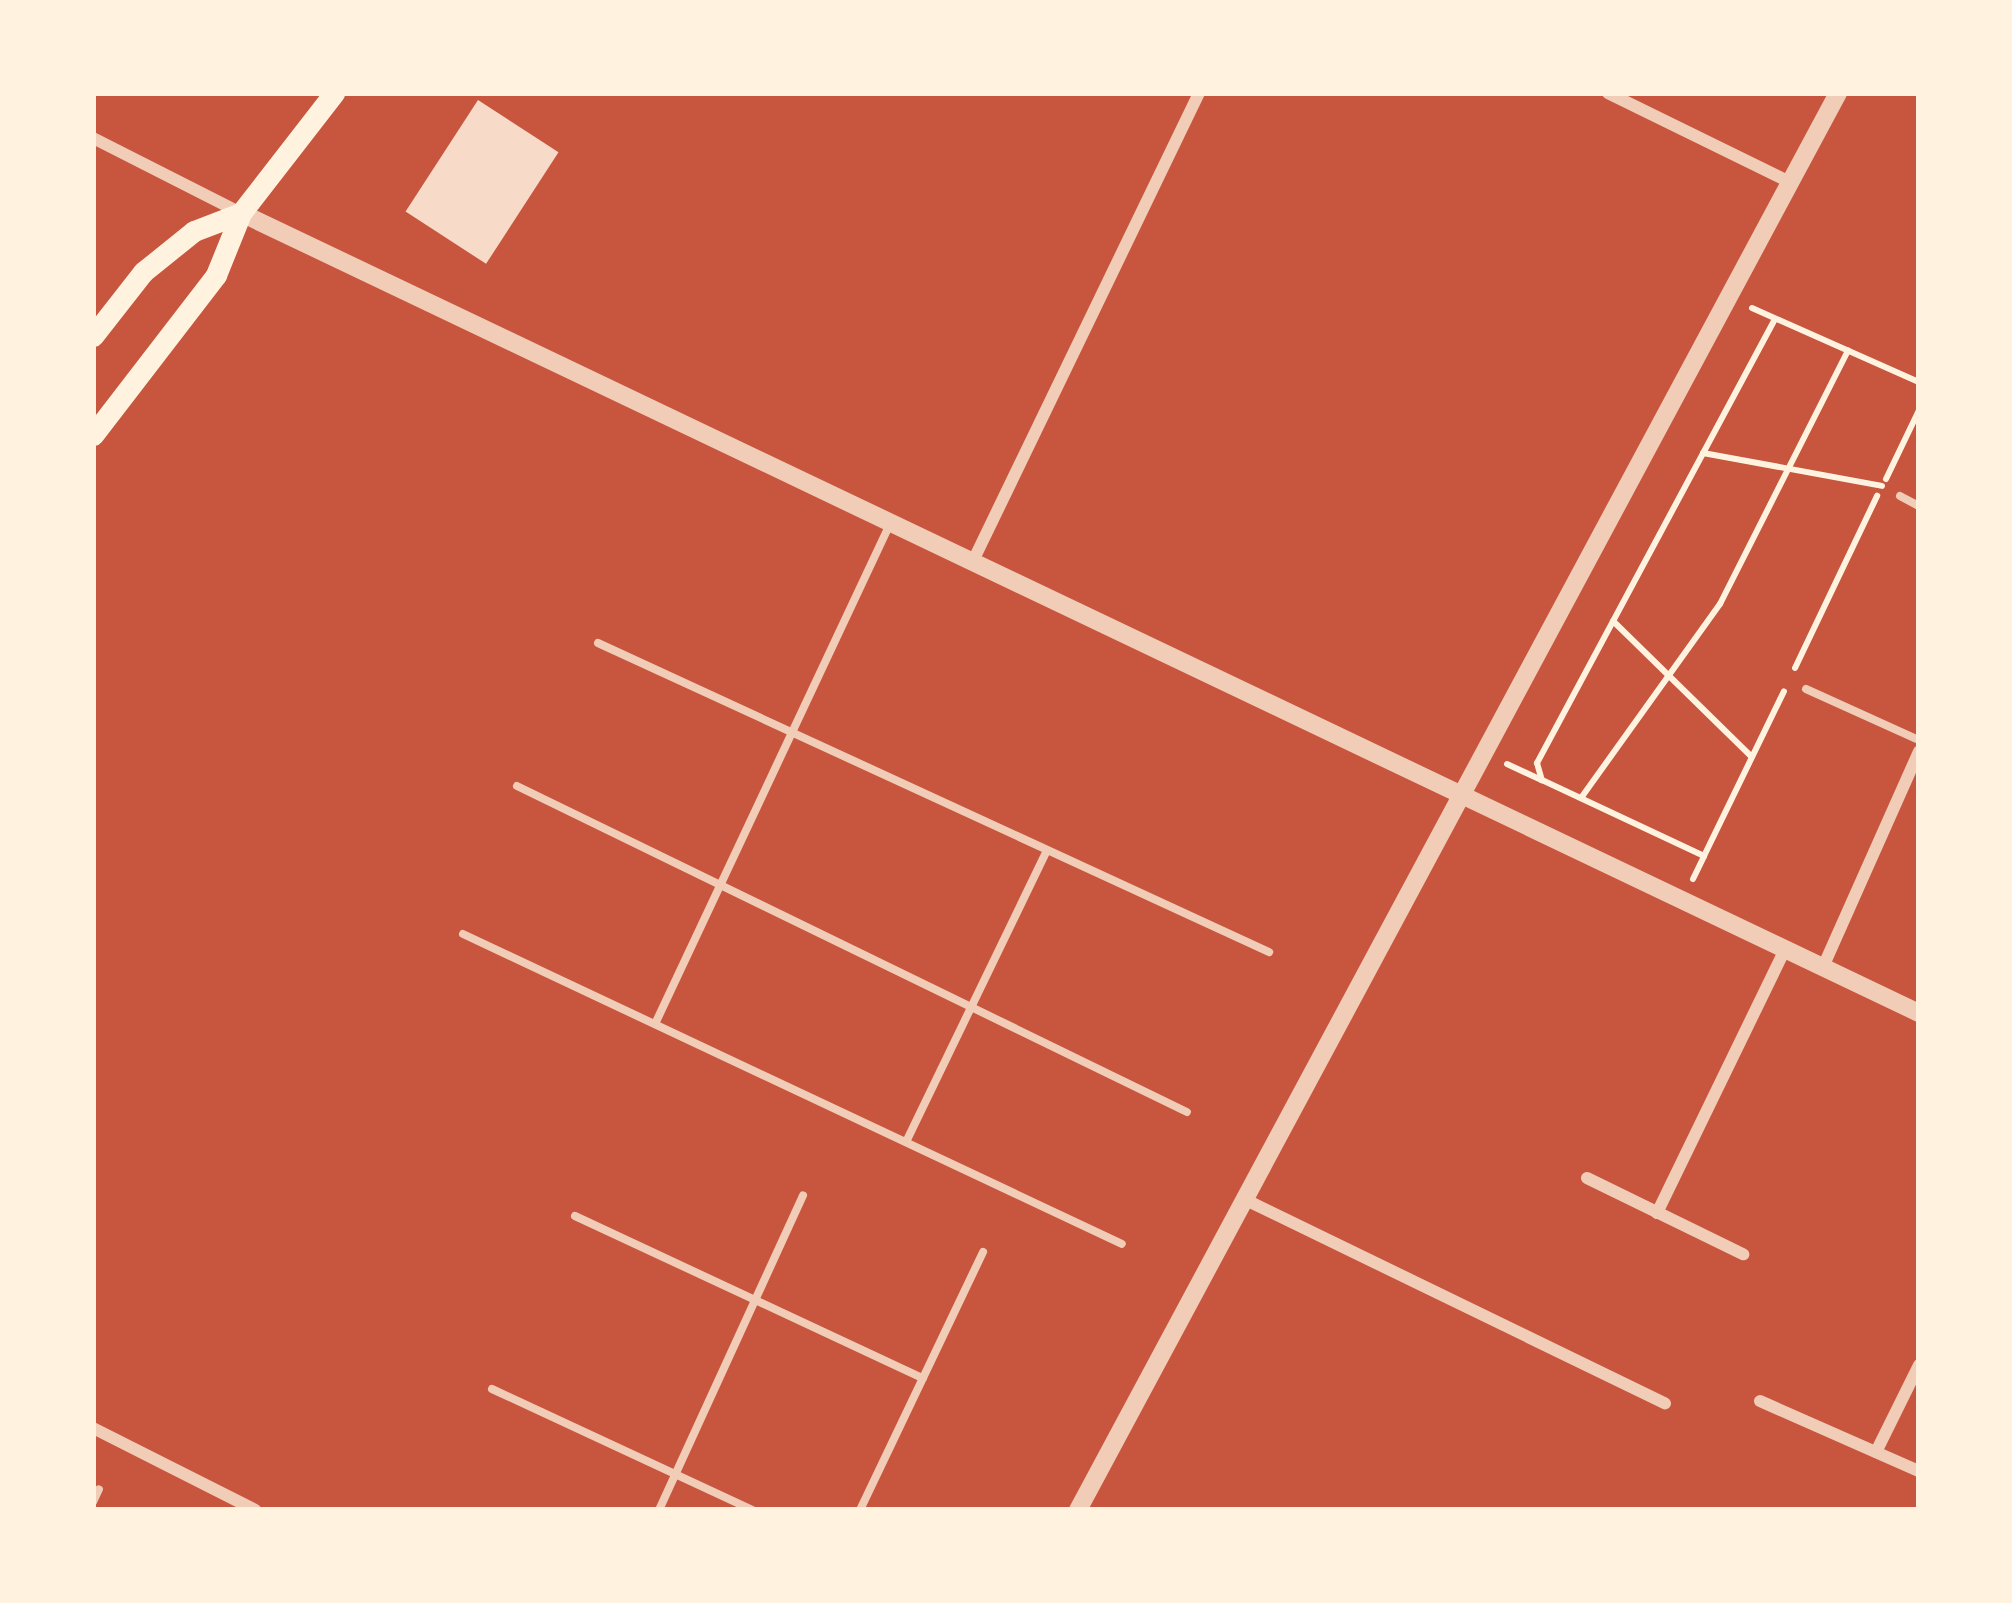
<!DOCTYPE html>
<style>
body{margin:0}
#map{position:relative;width:2012px;height:1603px;overflow:hidden;background:#c8553d;font-family:Manrope,sans-serif}
div>[style]{position:absolute}
.building>*{inset:0;background:#f7dbc8;transform-origin:0 0}
.path>*{height:6px;margin:-3px;padding:0 3px;transform-origin:3px;border-radius:3px;background:#fff3e0}
.service>*{height:8px;margin:-4px;padding:0 4px;transform-origin:4px;border-radius:4px;background:#f1ccb7}
.minor>*{height:12px;margin:-6px;padding:0 6px;transform-origin:6px;border-radius:6px;background:#f1ccb7}
.tertiary>*{height:18px;margin:-9px;padding:0 9px;transform-origin:9px;border-radius:9px;background:#f1ccb7}
.secondary>*{height:21px;margin:-10.5px;padding:0 10.5px;transform-origin:10.5px;border-radius:10.5px;background:#fff3e0}
span{translate:-50% -50%;white-space:nowrap;text-align:center;line-height:1.15;-webkit-text-stroke:10px #fff3e0;paint-order:stroke}
.frame{position:absolute;inset:0;border:96px solid #fff3e0;pointer-events:none}
</style>
<div id="map">
<div class="building">
<i style="left:478px;top:100px;width:96px;height:133px;rotate:33deg"></i>
</div>
<div class="path">
<i style="left:1752px;top:308px;width:183px;rotate:23.9deg"></i>
<i style="left:1775px;top:319px;width:504px;rotate:118.19deg"></i>
<i style="left:1537px;top:763px;width:18px;rotate:74deg"></i>
<i style="left:1542px;top:780px;width:179px;rotate:25.1deg"></i>
<i style="left:1704px;top:856px;width:183px;rotate:-64.1deg"></i>
<i style="left:1703px;top:453px;width:182px;rotate:10.4deg"></i>
<i style="left:1886px;top:479px;width:76px;rotate:-64.4deg"></i>
<i style="left:1613px;top:621px;width:194px;rotate:44.4deg"></i>
<i style="left:1795px;top:668px;width:191px;rotate:-64.5deg"></i>
<i style="left:1507px;top:764px;width:38px;rotate:25deg"></i>
<i style="left:1581px;top:798px;width:239px;rotate:-54.4deg"></i>
<i style="left:1720px;top:604px;width:284px;rotate:-63.2deg"></i>
<i style="left:1693px;top:879px;width:25px;rotate:-64deg"></i>
</div>
<div class="service">
<i style="left:1900px;top:496px;width:21px;rotate:28deg"></i>
<i style="left:598px;top:643px;width:739px;rotate:24.73deg"></i>
<i style="left:1806px;top:689px;width:124px;rotate:24.3deg"></i>
<i style="left:517px;top:786px;width:745px;rotate:25.95deg"></i>
<i style="left:463px;top:934px;width:728px;rotate:25.19deg"></i>
<i style="left:655px;top:1024px;width:552px;rotate:-64.83deg"></i>
<i style="left:906px;top:1142px;width:324px;rotate:-64.2deg"></i>
<i style="left:575px;top:1216px;width:384px;rotate:25deg"></i>
<i style="left:492px;top:1389px;width:288px;rotate:24.9deg"></i>
<i style="left:93px;top:1502px;width:14px;rotate:-65deg"></i>
<i style="left:659px;top:1510px;width:346px;rotate:-65.4deg"></i>
<i style="left:860px;top:1510px;width:286px;rotate:-64.5deg"></i>
</div>
<div class="minor">
<i style="left:1608px;top:93px;width:203px;rotate:26.1deg"></i>
<i style="left:93px;top:138px;width:166px;rotate:26.9deg"></i>
<i style="left:973px;top:561px;width:520px;rotate:-64.22deg"></i>
<i style="left:1823px;top:967px;width:236px;rotate:-66deg"></i>
<i style="left:1587px;top:1178px;width:174px;rotate:26deg"></i>
<i style="left:1244px;top:1199px;width:468px;rotate:25.9deg"></i>
<i style="left:1657px;top:1213px;width:293px;rotate:-64.1deg"></i>
<i style="left:1760px;top:1401px;width:174px;rotate:23.8deg"></i>
<i style="left:93px;top:1428px;width:182px;rotate:26.8deg"></i>
<i style="left:1876px;top:1452px;width:97px;rotate:-63.7deg"></i>
</div>
<div class="tertiary">
<i style="left:241px;top:213px;width:1859px;rotate:25.49deg"></i>
<i style="left:1078px;top:1510px;width:1608px;rotate:-61.79deg"></i>
</div>
<div class="secondary">
<i style="left:93px;top:336px;width:81px;rotate:-52deg"></i>
<i style="left:143px;top:272px;width:65px;rotate:-38.8deg"></i>
<i style="left:194px;top:231px;width:50px;rotate:-21deg"></i>
<i style="left:93px;top:435px;width:202px;rotate:-52.4deg"></i>
<i style="left:216px;top:275px;width:67px;rotate:-68deg"></i>
<i style="left:241px;top:213px;width:152px;rotate:-52.2deg"></i>
</div>
<div class="frame"></div>
</div>
